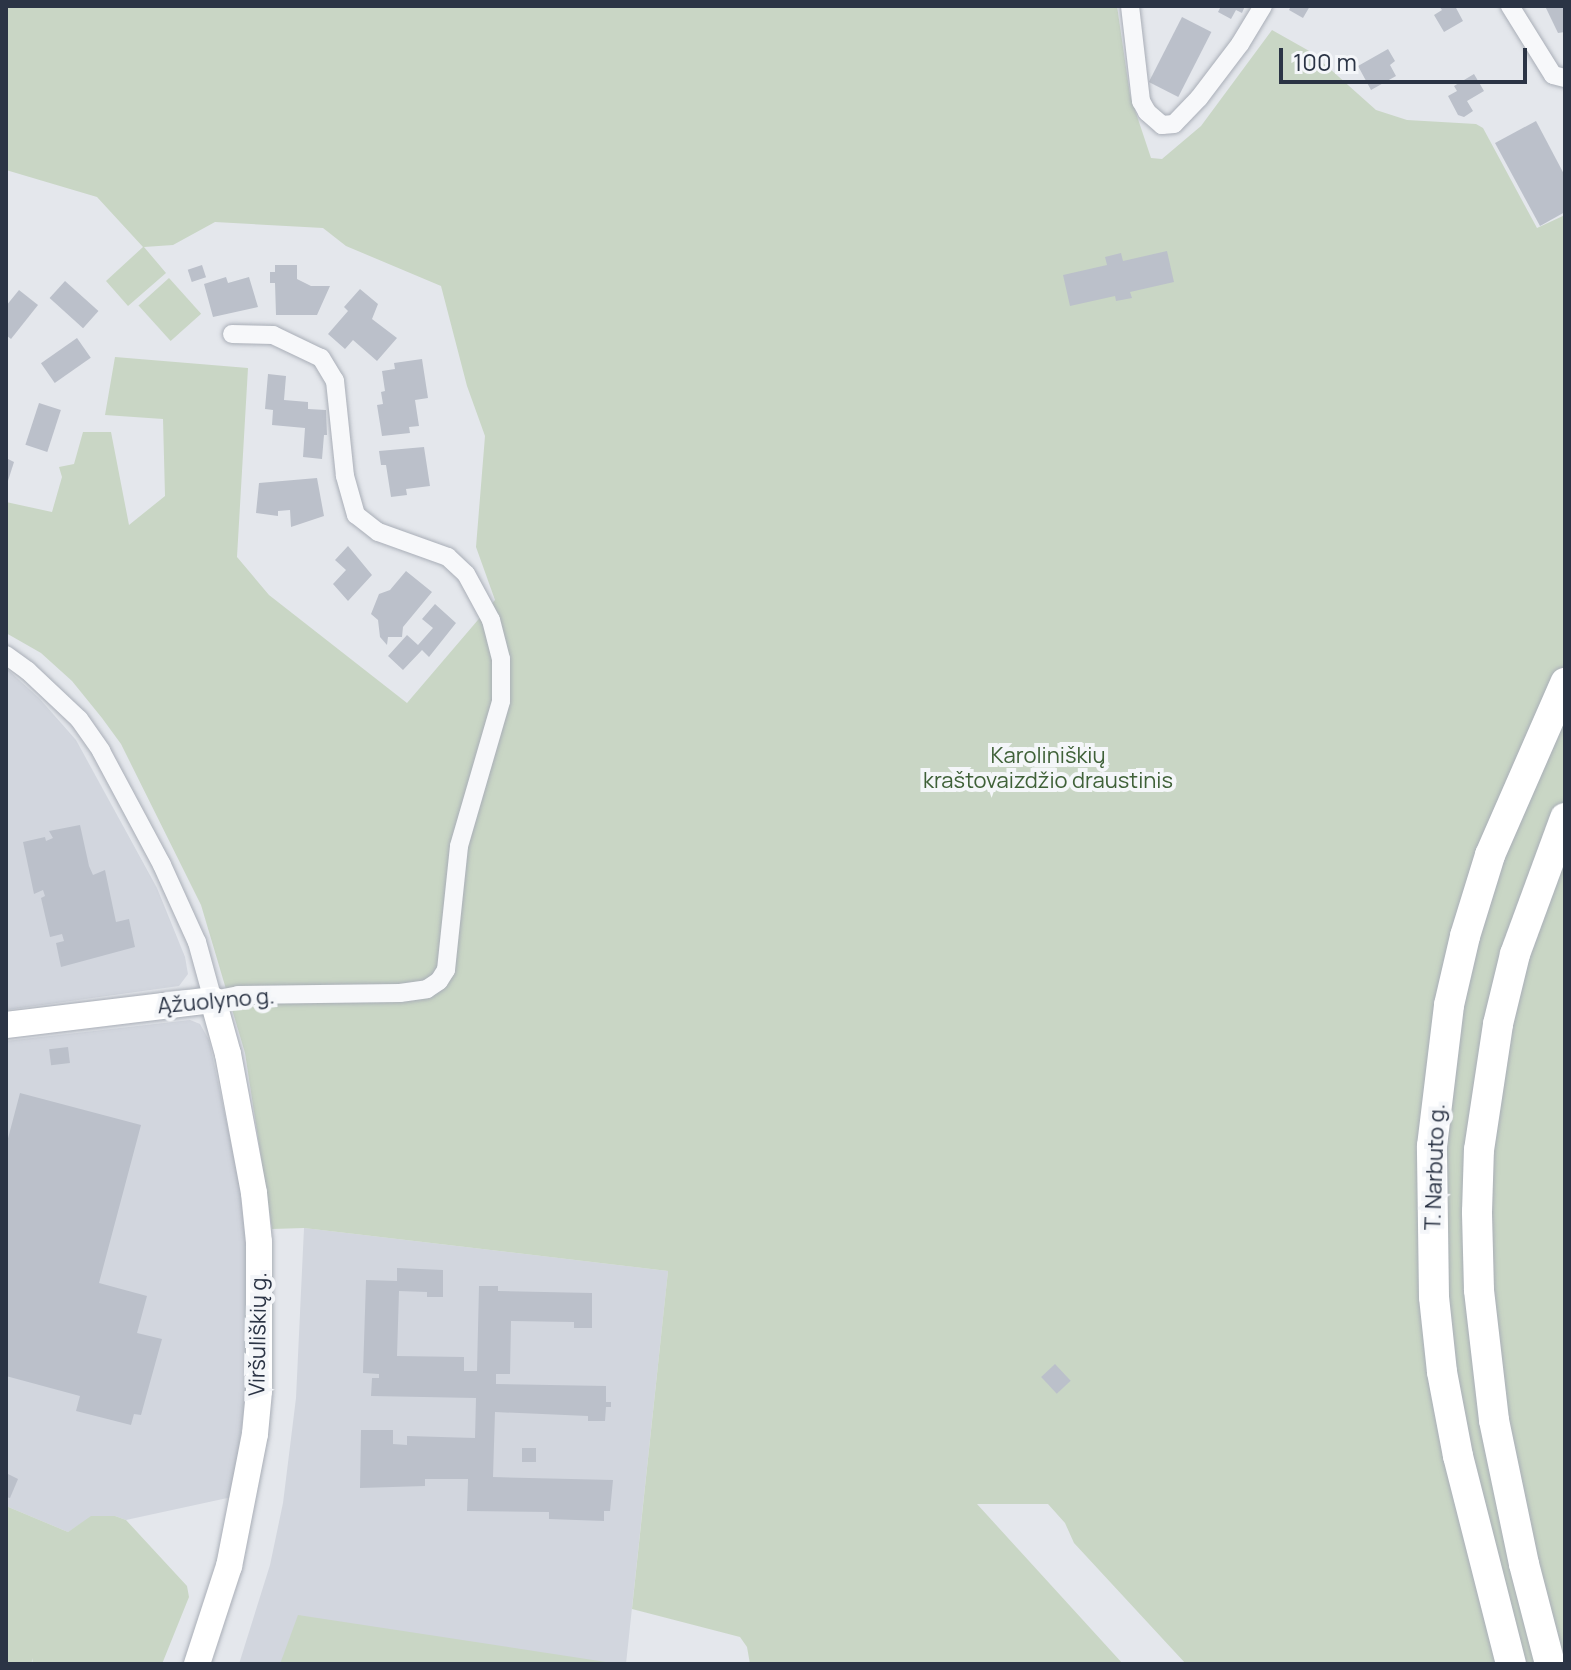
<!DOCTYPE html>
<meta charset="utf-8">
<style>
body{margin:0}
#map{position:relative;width:1571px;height:1670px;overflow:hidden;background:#e4e7ec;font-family:Manrope,sans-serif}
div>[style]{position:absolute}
.built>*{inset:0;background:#d2d6de}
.green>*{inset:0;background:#c9d6c5;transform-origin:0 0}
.building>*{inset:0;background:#bbc0ca;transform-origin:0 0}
.roads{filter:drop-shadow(0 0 2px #a9aeb7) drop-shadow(0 0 2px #a9aeb7)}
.minor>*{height:18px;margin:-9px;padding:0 9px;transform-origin:9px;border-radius:9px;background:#f7f8fa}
.secondary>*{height:26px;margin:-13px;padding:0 13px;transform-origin:13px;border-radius:13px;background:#fff}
.primary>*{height:30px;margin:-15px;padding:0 15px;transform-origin:15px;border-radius:15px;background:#fff}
span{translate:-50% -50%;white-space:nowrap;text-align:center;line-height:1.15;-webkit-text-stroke:8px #f4f6f9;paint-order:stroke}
.park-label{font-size:22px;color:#3f6138}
.street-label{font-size:22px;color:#2b3445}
.frame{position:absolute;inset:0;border:8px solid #2b3445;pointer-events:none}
.scale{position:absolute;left:1279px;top:48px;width:248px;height:36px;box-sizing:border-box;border:4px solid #2b3445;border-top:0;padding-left:10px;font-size:24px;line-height:28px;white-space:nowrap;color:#2b3445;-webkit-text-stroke:6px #f4f6f9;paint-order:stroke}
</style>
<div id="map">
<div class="built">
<i style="clip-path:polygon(6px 668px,39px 698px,76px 740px,157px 888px,185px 957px,188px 974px,179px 986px,6px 1010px)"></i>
<i style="clip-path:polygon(190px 1020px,200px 1024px,209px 1040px,239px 1181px,245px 1232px,248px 1284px,246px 1396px,232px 1497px,126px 1520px,115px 1516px,91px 1517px,68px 1532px,6px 1506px,6px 1041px)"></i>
<i style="clip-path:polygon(304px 1228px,668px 1271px,626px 1664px,239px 1664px,270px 1565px,283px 1503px,296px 1398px)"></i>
</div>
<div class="green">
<i style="clip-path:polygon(6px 6px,1117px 6px,1130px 95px,1151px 158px,1162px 159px,1201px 126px,1272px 30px,1311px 52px,1376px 110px,1407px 120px,1476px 124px,1483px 128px,1537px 228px,1565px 215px,1565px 1664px,1186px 1664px,1074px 1543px,1065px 1523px,1048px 1504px,977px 1504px,1123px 1664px,750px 1664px,747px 1647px,740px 1637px,632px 1609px,668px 1271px,304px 1228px,272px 1229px,245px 1053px,201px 905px,121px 744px,102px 718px,72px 681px,41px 653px,6px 633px,6px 502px,52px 512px,62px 477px,59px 467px,74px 464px,83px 432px,111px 432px,129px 525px,165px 496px,163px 419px,105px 415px,115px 357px,248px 368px,237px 557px,269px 595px,407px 703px,495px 600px,476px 547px,485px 436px,467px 386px,441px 286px,346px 246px,323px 228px,215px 222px,173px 245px,144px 247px,166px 273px,128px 306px,106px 281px,143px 247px,97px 197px,6px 170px)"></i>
<i style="left:169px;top:278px;width:48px;height:41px;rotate:48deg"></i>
<i style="clip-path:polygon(6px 1506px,68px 1532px,91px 1516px,115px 1516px,126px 1520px,187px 1586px,189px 1597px,162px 1664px,32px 1664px,33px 1658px,31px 1664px,6px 1664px)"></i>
<i style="clip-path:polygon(298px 1615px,606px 1662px,280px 1664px)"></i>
</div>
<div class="building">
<i style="clip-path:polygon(1221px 6px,1245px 6px,1242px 13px,1236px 10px,1231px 19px,1218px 12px)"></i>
<i style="clip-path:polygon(1291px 6px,1310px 6px,1303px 18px,1289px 10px)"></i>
<i style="clip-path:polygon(1439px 6px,1455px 6px,1463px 21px,1444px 32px,1434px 15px,1442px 10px)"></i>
<i style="clip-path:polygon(1545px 6px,1565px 6px,1565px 32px,1558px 33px)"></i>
<i style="left:1182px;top:17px;width:33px;height:73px;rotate:27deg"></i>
<i style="clip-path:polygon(1388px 49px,1395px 61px,1390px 65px,1396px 76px,1371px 90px,1358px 66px)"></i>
<i style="clip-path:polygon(1474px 74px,1484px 91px,1467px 101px,1473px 111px,1464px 117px,1458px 115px,1448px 96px,1457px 91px,1454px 86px)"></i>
<i style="clip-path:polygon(1536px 121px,1565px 176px,1565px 212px,1540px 226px,1495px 143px)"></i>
<i style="clip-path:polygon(1167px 251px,1174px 282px,1130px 292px,1132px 298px,1116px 301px,1115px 296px,1070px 306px,1063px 275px,1107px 265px,1105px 257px,1121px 253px,1123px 261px)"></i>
<i style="left:202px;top:265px;width:13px;height:15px;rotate:72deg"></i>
<i style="clip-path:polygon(275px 265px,297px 265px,297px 279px,311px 286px,330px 286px,317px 315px,276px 315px,275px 283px,270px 283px,270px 272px,275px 272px)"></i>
<i style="clip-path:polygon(226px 277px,228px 283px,249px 277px,258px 307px,213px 317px,204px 284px)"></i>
<i style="left:65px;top:281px;width:45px;height:23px;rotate:42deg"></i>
<i style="clip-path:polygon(360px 289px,378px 304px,372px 319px,397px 338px,377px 361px,353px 340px,345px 349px,328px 334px,348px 311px,344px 307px)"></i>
<i style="clip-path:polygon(19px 290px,38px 305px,11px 339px,6px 335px,6px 306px)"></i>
<i style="left:77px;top:338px;width:24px;height:44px;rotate:55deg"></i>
<i style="clip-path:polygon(422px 359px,428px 398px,415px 400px,419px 426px,409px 427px,410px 433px,382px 436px,377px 405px,383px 404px,381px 392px,385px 391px,382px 371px,395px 369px,394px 363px)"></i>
<i style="clip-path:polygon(268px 374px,286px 376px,284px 400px,308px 402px,308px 409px,326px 410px,327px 435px,324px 435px,322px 459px,303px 457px,305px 428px,272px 425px,273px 410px,265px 409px)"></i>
<i style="left:39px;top:403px;width:23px;height:44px;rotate:18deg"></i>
<i style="clip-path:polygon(424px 447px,430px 486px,406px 489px,407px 495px,391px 497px,386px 465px,381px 465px,379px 451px)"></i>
<i style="clip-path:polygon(6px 458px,14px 462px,7px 484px,6px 484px)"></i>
<i style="clip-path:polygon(317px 478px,324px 516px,291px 527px,290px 510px,278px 511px,278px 516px,256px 513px,259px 483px)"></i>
<i style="clip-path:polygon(348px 546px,372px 575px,348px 601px,333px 584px,346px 570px,335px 560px)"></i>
<i style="clip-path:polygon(406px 571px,432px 592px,403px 627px,402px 637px,388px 637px,387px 645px,380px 637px,378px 620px,371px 614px,379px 594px,390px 590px)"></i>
<i style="clip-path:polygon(435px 604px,456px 623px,429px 657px,422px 650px,403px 670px,388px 656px,407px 635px,418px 645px,433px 628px,422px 619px)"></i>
<i style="clip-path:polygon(80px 825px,89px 866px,93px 875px,105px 870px,116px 922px,129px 919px,135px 947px,61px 967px,56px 943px,64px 941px,62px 934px,50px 937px,41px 898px,45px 896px,43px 890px,34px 894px,23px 842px,45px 837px,46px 841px,53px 838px,49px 831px)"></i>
<i style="left:68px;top:1047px;width:16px;height:19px;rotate:83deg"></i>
<i style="clip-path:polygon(20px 1093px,141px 1125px,99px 1283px,147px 1296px,137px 1333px,162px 1339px,141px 1415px,134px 1414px,131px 1425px,76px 1411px,80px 1396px,6px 1376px,6px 1146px)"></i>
<i style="clip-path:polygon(397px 1268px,443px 1270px,443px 1297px,427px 1297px,427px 1292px,399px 1291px,397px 1356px,464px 1357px,464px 1371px,477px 1371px,479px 1286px,498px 1286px,498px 1291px,592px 1293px,592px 1328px,574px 1328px,574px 1322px,511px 1321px,510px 1374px,496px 1374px,496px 1384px,606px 1386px,606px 1402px,611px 1402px,611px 1407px,606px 1407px,605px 1421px,588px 1421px,588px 1416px,495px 1412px,493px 1477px,613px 1480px,610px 1511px,604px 1511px,604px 1521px,549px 1519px,549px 1512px,467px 1511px,468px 1479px,425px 1479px,425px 1486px,360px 1488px,361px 1430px,393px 1430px,393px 1444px,407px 1445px,407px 1436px,475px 1438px,476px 1398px,371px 1396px,372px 1378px,379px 1378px,379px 1374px,363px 1373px,366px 1280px,397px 1281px)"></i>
<i style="left:1055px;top:1364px;width:23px;height:19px;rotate:47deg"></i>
<i style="left:522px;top:1448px;width:14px;height:14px"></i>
<i style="clip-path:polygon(6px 1473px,18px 1479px,10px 1498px,6px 1497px)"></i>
</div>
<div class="roads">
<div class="minor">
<i style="left:1130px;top:6px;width:96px;rotate:83.4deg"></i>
<i style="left:1141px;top:101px;width:13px;rotate:61deg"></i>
<i style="left:1147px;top:112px;width:20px;rotate:41deg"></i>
<i style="left:1162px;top:125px;width:12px;rotate:-5deg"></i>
<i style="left:1174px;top:124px;width:36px;rotate:-46deg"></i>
<i style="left:1199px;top:98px;width:68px;rotate:-52.8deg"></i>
<i style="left:1240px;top:44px;width:44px;rotate:-58.8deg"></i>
<i style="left:1510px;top:6px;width:81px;rotate:58.1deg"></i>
<i style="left:1553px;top:75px;width:12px;rotate:14deg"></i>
<i style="left:6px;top:655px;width:27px;rotate:36deg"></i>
<i style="left:28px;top:671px;width:70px;rotate:43.3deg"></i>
<i style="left:79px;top:719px;width:39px;rotate:55deg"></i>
<i style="left:101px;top:751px;width:129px;rotate:61.8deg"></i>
<i style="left:162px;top:865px;width:85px;rotate:65.6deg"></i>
<i style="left:197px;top:942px;width:60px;rotate:74.6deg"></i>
<i style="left:213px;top:1000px;width:25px;rotate:-11deg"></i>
<i style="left:238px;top:995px;width:162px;rotate:-0.7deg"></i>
<i style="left:400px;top:993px;width:27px;rotate:-8deg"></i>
<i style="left:427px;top:989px;width:14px;rotate:-34deg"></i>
<i style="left:439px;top:981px;width:13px;rotate:-58deg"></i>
<i style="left:446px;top:970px;width:125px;rotate:-84deg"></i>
<i style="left:459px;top:846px;width:151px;rotate:-73.8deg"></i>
<i style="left:501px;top:701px;width:42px;rotate:-90deg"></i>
<i style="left:501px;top:659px;width:40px;rotate:-104.4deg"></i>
<i style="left:491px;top:620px;width:52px;rotate:-118.5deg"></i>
<i style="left:466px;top:574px;width:25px;rotate:-137deg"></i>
<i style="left:448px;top:557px;width:74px;rotate:-160.3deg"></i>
<i style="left:378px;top:532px;width:28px;rotate:-142deg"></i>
<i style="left:356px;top:515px;width:41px;rotate:-105.8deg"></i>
<i style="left:345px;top:476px;width:96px;rotate:-96deg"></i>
<i style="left:335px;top:381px;width:27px;rotate:-121deg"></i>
<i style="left:321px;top:358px;width:53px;rotate:-154.4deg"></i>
<i style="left:273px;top:335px;width:41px;rotate:-178.6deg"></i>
</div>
<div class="secondary">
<i style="left:6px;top:1025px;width:209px;rotate:-6.9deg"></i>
<i style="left:213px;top:1000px;width:56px;rotate:74.5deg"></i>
<i style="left:228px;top:1054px;width:141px;rotate:79.4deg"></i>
<i style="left:254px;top:1193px;width:49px;rotate:84.2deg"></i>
<i style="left:259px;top:1242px;width:149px;rotate:90deg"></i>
<i style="left:259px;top:1391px;width:43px;rotate:95.3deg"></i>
<i style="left:255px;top:1434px;width:135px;rotate:101.1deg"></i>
<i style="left:229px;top:1566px;width:103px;rotate:108.1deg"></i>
</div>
<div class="primary">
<i style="left:1511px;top:1664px;width:215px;rotate:-104.3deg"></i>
<i style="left:1458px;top:1456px;width:86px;rotate:-100.8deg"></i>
<i style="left:1442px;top:1372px;width:75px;rotate:-96.1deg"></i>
<i style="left:1434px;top:1297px;width:151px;rotate:-90.8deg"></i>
<i style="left:1432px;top:1146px;width:142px;rotate:-83.1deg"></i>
<i style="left:1449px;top:1005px;width:71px;rotate:-76.9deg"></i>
<i style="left:1465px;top:936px;width:85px;rotate:-72.8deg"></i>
<i style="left:1490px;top:855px;width:188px;rotate:-66.4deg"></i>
<i style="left:1550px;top:1664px;width:103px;rotate:-104.6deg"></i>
<i style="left:1524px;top:1564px;width:147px;rotate:-101.8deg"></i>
<i style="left:1494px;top:1420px;width:131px;rotate:-96.6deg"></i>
<i style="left:1479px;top:1290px;width:78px;rotate:-91.5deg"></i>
<i style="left:1477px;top:1212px;width:62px;rotate:-88.2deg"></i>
<i style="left:1479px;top:1150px;width:127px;rotate:-81.4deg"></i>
<i style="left:1498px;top:1024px;width:72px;rotate:-76.3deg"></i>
<i style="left:1515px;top:954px;width:145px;rotate:-69.8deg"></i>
</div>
</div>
<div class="park-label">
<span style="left:1048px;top:768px">Karoliniškių<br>kraštovaizdžio draustinis</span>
</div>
<div class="street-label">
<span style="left:216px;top:1001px;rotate:-5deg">Ąžuolyno g.</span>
<span style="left:1435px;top:1167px;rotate:-88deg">T. Narbuto g.</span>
<span style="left:258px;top:1334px;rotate:-89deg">Viršuliškių g.</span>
</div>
<div class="frame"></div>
<div class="scale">100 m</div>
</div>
